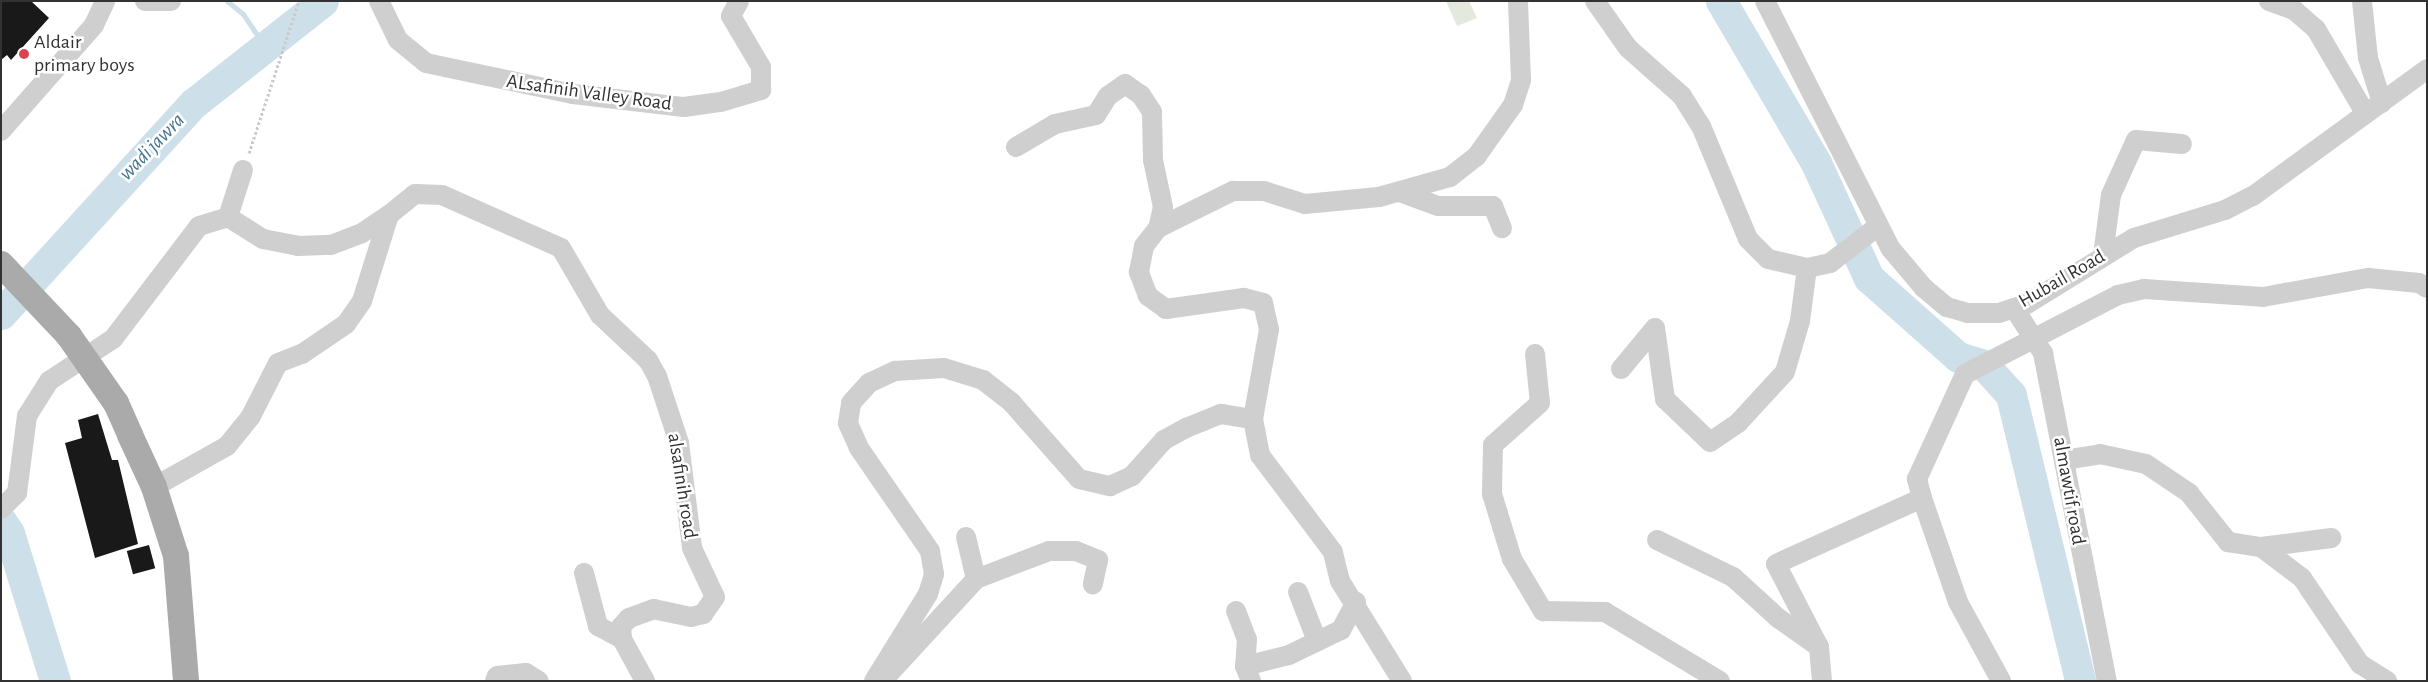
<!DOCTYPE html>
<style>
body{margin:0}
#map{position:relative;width:2428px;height:682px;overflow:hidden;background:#fff;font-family:"Alegreya Sans",sans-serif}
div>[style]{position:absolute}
.green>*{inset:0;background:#e3e9dc}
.stream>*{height:5px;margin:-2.5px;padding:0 2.5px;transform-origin:2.5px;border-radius:2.5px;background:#cde0ea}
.river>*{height:31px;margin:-15.5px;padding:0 15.5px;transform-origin:15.5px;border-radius:15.5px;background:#cde0ea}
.building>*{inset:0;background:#191919;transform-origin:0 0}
.path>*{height:3px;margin-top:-1.5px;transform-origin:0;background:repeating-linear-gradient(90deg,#c9c9c9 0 2.5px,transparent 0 5px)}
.minor>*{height:20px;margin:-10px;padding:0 10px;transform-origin:10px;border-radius:10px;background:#cfcfcf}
.major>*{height:26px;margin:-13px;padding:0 13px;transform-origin:13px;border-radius:13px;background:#aaa}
.major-bridge>*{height:26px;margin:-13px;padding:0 13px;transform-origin:13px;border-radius:13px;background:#aaa}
.dots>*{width:14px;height:14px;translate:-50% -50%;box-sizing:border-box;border:2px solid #fff;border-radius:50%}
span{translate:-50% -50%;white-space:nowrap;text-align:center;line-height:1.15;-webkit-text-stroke:5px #fff;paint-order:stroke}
.poi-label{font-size:20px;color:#323232}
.left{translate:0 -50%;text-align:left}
.street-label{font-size:20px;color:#323232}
.water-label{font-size:21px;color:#447591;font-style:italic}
.frame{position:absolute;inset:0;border:2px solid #323232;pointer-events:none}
</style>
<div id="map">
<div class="green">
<i style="clip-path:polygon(1446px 1px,1469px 1px,1477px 18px,1457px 26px)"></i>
</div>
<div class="stream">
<i style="left:227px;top:1px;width:21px;rotate:39deg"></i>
<i style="left:243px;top:14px;width:40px;rotate:56deg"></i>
</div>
<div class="river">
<i style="left:1721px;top:1px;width:188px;rotate:59.6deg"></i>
<i style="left:1816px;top:163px;width:127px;rotate:65.3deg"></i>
<i style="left:1869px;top:278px;width:119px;rotate:41.6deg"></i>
<i style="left:1958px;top:357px;width:27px;rotate:17deg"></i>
<i style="left:1984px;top:365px;width:40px;rotate:48deg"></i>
<i style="left:2011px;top:395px;width:294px;rotate:76.4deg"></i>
<i style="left:1px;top:314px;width:286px;rotate:-47.6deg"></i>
<i style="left:194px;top:103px;width:164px;rotate:-38.3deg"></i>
<i style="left:1px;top:521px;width:14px;rotate:56deg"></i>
<i style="left:9px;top:533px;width:155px;rotate:72.7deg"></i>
</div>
<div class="building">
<i style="clip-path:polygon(1px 1px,31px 1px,49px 18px,11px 60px,7px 55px,1px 60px)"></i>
<i style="clip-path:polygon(98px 414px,112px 460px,118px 460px,138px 544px,95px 558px,65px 443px,82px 438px,78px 420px)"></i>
<i style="left:149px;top:545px;width:24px;height:23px;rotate:75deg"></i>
</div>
<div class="path">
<i style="left:249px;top:153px;width:160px;rotate:-71.8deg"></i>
</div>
<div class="minor">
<i style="left:145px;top:1px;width:26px"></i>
<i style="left:379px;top:1px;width:43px;rotate:64deg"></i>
<i style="left:398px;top:40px;width:36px;rotate:39deg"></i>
<i style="left:426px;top:63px;width:150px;rotate:11.9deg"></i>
<i style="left:573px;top:94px;width:112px;rotate:6.7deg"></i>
<i style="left:684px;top:107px;width:37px;rotate:-8deg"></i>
<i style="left:721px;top:102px;width:42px;rotate:-16.7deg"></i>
<i style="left:761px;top:90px;width:23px;rotate:-90deg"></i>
<i style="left:761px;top:67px;width:59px;rotate:-120.5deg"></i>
<i style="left:731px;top:16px;width:17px;rotate:-62deg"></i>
<i style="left:1595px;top:1px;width:57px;rotate:54.9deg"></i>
<i style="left:1628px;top:48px;width:72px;rotate:41.6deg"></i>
<i style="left:1682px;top:96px;width:36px;rotate:58deg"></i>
<i style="left:1701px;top:126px;width:122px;rotate:67.4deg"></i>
<i style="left:1748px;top:239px;width:28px;rotate:45deg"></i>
<i style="left:1768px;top:259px;width:40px;rotate:13deg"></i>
<i style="left:1807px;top:268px;width:24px;rotate:-12deg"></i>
<i style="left:1830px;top:263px;width:59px;rotate:-37.5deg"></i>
<i style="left:1765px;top:1px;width:278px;rotate:63.1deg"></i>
<i style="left:1891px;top:249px;width:51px;rotate:49.8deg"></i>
<i style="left:1924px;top:288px;width:30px;rotate:40deg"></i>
<i style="left:1947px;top:307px;width:22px;rotate:16deg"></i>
<i style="left:1968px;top:313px;width:31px"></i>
<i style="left:1999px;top:313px;width:29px;rotate:-18deg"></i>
<i style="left:2027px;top:304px;width:126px;rotate:-31.7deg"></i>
<i style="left:2134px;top:238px;width:95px;rotate:-17.1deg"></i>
<i style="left:2225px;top:210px;width:31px;rotate:-27deg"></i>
<i style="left:2253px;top:196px;width:215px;rotate:-36.1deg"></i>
<i style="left:2269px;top:1px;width:27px;rotate:20deg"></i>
<i style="left:2294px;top:10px;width:29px;rotate:41deg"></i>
<i style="left:2316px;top:29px;width:97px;rotate:59.7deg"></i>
<i style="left:2362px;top:1px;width:57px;rotate:84deg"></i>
<i style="left:2368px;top:58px;width:47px;rotate:72.7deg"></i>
<i style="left:1px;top:131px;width:141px;rotate:-48.7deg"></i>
<i style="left:94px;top:25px;width:26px;rotate:-65deg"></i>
<i style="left:1016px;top:147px;width:45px;rotate:-30.5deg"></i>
<i style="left:1055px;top:124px;width:42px;rotate:-12.4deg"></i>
<i style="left:1096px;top:115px;width:22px;rotate:-58deg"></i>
<i style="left:1108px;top:96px;width:21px;rotate:-35deg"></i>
<i style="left:1125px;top:84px;width:19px;rotate:35deg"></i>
<i style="left:1141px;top:95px;width:20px;rotate:57deg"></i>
<i style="left:1152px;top:112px;width:48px;rotate:88.8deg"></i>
<i style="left:1153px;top:160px;width:48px;rotate:78deg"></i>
<i style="left:1163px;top:207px;width:22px;rotate:103deg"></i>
<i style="left:243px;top:170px;width:49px;rotate:107.7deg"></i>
<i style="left:228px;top:217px;width:41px;rotate:32.2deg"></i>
<i style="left:263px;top:239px;width:36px;rotate:11deg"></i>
<i style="left:298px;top:246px;width:33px;rotate:-2deg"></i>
<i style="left:331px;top:245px;width:33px;rotate:-21deg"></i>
<i style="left:362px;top:233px;width:32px;rotate:-34deg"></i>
<i style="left:1400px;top:192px;width:40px;rotate:20.2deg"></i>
<i style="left:1438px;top:206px;width:55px"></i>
<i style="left:1493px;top:206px;width:24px;rotate:68deg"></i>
<i style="left:2103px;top:255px;width:61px;rotate:-82.4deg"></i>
<i style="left:2111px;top:195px;width:60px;rotate:-65.6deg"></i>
<i style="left:2136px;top:140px;width:46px;rotate:5deg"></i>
<i style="left:2014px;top:308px;width:54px;rotate:57.2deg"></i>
<i style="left:2043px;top:353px;width:334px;rotate:79deg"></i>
<i style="left:1535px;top:354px;width:49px;rotate:84.2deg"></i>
<i style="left:1540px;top:403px;width:63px;rotate:138.2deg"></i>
<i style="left:1493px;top:445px;width:49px;rotate:91.2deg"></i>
<i style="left:1492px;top:494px;width:68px;rotate:72.9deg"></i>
<i style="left:1512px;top:559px;width:61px;rotate:59.2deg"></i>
<i style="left:1543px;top:611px;width:62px;rotate:0.9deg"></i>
<i style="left:1605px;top:612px;width:134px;rotate:31deg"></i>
<i style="left:1621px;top:369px;width:53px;rotate:-50.3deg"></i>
<i style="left:1655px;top:328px;width:72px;rotate:82deg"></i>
<i style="left:1665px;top:399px;width:62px;rotate:43.7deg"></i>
<i style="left:1710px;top:442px;width:34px;rotate:-34deg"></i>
<i style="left:1738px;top:423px;width:69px;rotate:-47.3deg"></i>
<i style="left:1785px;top:372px;width:53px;rotate:-73.6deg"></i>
<i style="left:1800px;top:321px;width:53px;rotate:-82.5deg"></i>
<i style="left:2064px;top:460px;width:36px;rotate:-9deg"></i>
<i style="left:2100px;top:454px;width:47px;rotate:12.3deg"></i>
<i style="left:2146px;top:464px;width:52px;rotate:34deg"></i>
<i style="left:2189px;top:493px;width:63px;rotate:51.5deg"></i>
<i style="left:2228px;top:542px;width:33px;rotate:9deg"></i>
<i style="left:2261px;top:547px;width:71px;rotate:-7.3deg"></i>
<i style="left:154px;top:487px;width:84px;rotate:-29.3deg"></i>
<i style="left:227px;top:446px;width:38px;rotate:-51deg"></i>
<i style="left:251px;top:416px;width:59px;rotate:-63deg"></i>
<i style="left:278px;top:363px;width:26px;rotate:-21deg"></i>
<i style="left:302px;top:354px;width:53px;rotate:-34.3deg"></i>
<i style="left:346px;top:324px;width:28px;rotate:-55deg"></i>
<i style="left:362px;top:301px;width:90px;rotate:-72.6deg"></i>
<i style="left:389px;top:215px;width:33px;rotate:-39deg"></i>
<i style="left:415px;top:194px;width:27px;rotate:2deg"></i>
<i style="left:442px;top:195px;width:130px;rotate:24deg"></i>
<i style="left:561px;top:248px;width:78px;rotate:59.8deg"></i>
<i style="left:600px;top:315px;width:66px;rotate:43.2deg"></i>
<i style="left:648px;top:360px;width:18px;rotate:61deg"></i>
<i style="left:657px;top:376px;width:71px;rotate:71.8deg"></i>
<i style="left:679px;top:443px;width:106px;rotate:82.9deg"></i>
<i style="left:692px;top:548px;width:54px;rotate:64.9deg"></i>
<i style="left:715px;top:597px;width:21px;rotate:125deg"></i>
<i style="left:703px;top:614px;width:12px;rotate:166deg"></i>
<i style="left:691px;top:617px;width:38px;rotate:-168deg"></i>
<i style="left:654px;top:609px;width:27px;rotate:160deg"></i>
<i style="left:629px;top:618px;width:12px;rotate:132deg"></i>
<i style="left:621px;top:627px;width:12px;rotate:85deg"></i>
<i style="left:622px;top:639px;width:48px;rotate:61.3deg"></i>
<i style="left:1922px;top:498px;width:20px;rotate:-105deg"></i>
<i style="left:1917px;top:479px;width:115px;rotate:-65.4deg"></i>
<i style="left:1965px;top:374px;width:172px;rotate:-27.3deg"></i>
<i style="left:2118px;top:295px;width:27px;rotate:-13deg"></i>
<i style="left:2144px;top:289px;width:119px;rotate:3.8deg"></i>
<i style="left:2263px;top:297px;width:107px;rotate:-10.3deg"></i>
<i style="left:2368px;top:278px;width:51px;rotate:5.6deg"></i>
<i style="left:2419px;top:283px;width:9px;rotate:32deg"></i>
<i style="left:1px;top:509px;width:23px;rotate:-45deg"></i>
<i style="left:17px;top:493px;width:78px;rotate:-82.6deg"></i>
<i style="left:27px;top:416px;width:41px;rotate:-57.8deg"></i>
<i style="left:49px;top:381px;width:77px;rotate:-33.3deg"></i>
<i style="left:113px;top:339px;width:142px;rotate:-52.7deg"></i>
<i style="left:199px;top:226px;width:30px;rotate:-17deg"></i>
<i style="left:966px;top:537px;width:43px;rotate:76.6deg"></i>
<i style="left:1657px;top:540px;width:85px;rotate:26deg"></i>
<i style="left:1733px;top:577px;width:61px;rotate:42.3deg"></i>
<i style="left:1778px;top:618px;width:50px;rotate:35.3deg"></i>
<i style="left:1819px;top:647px;width:34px;rotate:85deg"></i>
<i style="left:2261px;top:547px;width:51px;rotate:37.1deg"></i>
<i style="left:2302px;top:578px;width:104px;rotate:56deg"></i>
<i style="left:2360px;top:664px;width:32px;rotate:32deg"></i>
<i style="left:584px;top:573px;width:55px;rotate:75.2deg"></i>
<i style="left:598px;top:626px;width:27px;rotate:28deg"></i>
<i style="left:1298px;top:592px;width:53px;rotate:68.8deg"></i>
<i style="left:1236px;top:611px;width:30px;rotate:69deg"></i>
<i style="left:1247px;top:639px;width:27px;rotate:94deg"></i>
<i style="left:1819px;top:647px;width:93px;rotate:-117.4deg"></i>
<i style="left:1776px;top:564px;width:160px;rotate:-24.3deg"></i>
<i style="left:1922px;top:498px;width:110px;rotate:70.9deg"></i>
<i style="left:1958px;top:602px;width:90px;rotate:61.4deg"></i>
<i style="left:885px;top:678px;width:134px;rotate:-47.4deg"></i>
<i style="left:976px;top:579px;width:78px;rotate:-21deg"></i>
<i style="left:1049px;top:551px;width:27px"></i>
<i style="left:1076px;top:551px;width:24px;rotate:22deg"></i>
<i style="left:1098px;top:560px;width:25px;rotate:102deg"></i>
<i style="left:495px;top:681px;width:5px;rotate:-68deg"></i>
<i style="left:497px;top:676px;width:29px;rotate:-6deg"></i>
<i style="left:526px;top:673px;width:15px;rotate:32deg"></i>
<i style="left:874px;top:681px;width:102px;rotate:-58.2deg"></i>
<i style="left:928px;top:594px;width:21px;rotate:-73deg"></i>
<i style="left:934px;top:574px;width:23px;rotate:-100deg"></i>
<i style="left:930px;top:551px;width:125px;rotate:-124.6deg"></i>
<i style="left:859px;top:448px;width:27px;rotate:-114deg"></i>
<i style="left:848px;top:423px;width:20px;rotate:-81deg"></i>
<i style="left:851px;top:403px;width:27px;rotate:-48deg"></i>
<i style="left:869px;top:383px;width:29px;rotate:-25deg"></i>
<i style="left:895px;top:371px;width:49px;rotate:-3.5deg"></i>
<i style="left:944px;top:368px;width:41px;rotate:17.1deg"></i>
<i style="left:983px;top:380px;width:37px;rotate:38deg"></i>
<i style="left:1012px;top:403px;width:101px;rotate:48.6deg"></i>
<i style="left:1079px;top:479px;width:32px;rotate:13deg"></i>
<i style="left:1110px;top:486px;width:24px;rotate:-24deg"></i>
<i style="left:1132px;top:476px;width:48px;rotate:-48.4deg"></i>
<i style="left:1164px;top:440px;width:25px;rotate:-29deg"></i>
<i style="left:1186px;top:428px;width:38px;rotate:-22deg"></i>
<i style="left:1221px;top:414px;width:32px;rotate:9deg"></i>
<i style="left:1251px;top:681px;width:16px;rotate:-112deg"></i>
<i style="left:1245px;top:666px;width:45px;rotate:-14deg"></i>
<i style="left:1289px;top:655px;width:58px;rotate:-25.7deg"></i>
<i style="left:1341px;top:630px;width:32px;rotate:-62deg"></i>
<i style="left:1402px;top:681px;width:118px;rotate:-121.8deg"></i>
<i style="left:1340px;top:581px;width:30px;rotate:-104deg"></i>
<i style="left:1333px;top:552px;width:121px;rotate:-127deg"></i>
<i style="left:1260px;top:455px;width:37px;rotate:-101deg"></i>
<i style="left:1253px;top:419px;width:91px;rotate:-79.9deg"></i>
<i style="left:1269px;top:329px;width:27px;rotate:-103deg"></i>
<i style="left:1263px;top:303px;width:20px;rotate:-165deg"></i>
<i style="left:1244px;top:298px;width:79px;rotate:172deg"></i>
<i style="left:1166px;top:309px;width:22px;rotate:-144deg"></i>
<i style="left:1148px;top:296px;width:26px;rotate:-111deg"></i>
<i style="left:1139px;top:272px;width:26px;rotate:-79deg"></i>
<i style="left:1144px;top:246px;width:23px;rotate:-52deg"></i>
<i style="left:1158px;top:228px;width:84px;rotate:-26.3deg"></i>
<i style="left:1233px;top:191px;width:31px"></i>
<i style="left:1264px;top:191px;width:43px;rotate:17.6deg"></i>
<i style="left:1305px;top:204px;width:74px;rotate:-5.4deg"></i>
<i style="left:1379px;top:197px;width:74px;rotate:-15.7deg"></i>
<i style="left:1450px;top:177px;width:33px;rotate:-38deg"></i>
<i style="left:1476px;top:157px;width:64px;rotate:-54.6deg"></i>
<i style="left:1513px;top:105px;width:26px;rotate:-72deg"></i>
<i style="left:1521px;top:80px;width:79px;rotate:-92.2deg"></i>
</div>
<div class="major">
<i style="left:130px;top:435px;width:57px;rotate:65.2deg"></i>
<i style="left:154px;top:487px;width:72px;rotate:72.3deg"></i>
<i style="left:176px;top:556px;width:125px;rotate:85.4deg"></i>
</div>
<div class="major-bridge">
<i style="left:1px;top:264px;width:99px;rotate:46.6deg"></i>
<i style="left:69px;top:336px;width:82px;rotate:55deg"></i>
<i style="left:116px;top:403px;width:35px;rotate:66deg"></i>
</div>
<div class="dots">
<i style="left:24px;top:54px;background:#db4353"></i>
</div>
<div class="poi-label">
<span class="left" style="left:34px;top:54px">Aldair<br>primary boys</span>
</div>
<div class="street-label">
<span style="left:589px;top:93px;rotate:8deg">ALsafinih Valley Road</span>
<span style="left:2062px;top:279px;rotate:-30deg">Hubail Road</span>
<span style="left:682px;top:486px;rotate:81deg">alsafinih road</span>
<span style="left:2069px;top:491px;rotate:80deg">almawtif road</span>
</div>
<div class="water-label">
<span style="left:152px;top:147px;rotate:-46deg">wadi jawra</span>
</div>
<div class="frame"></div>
</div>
